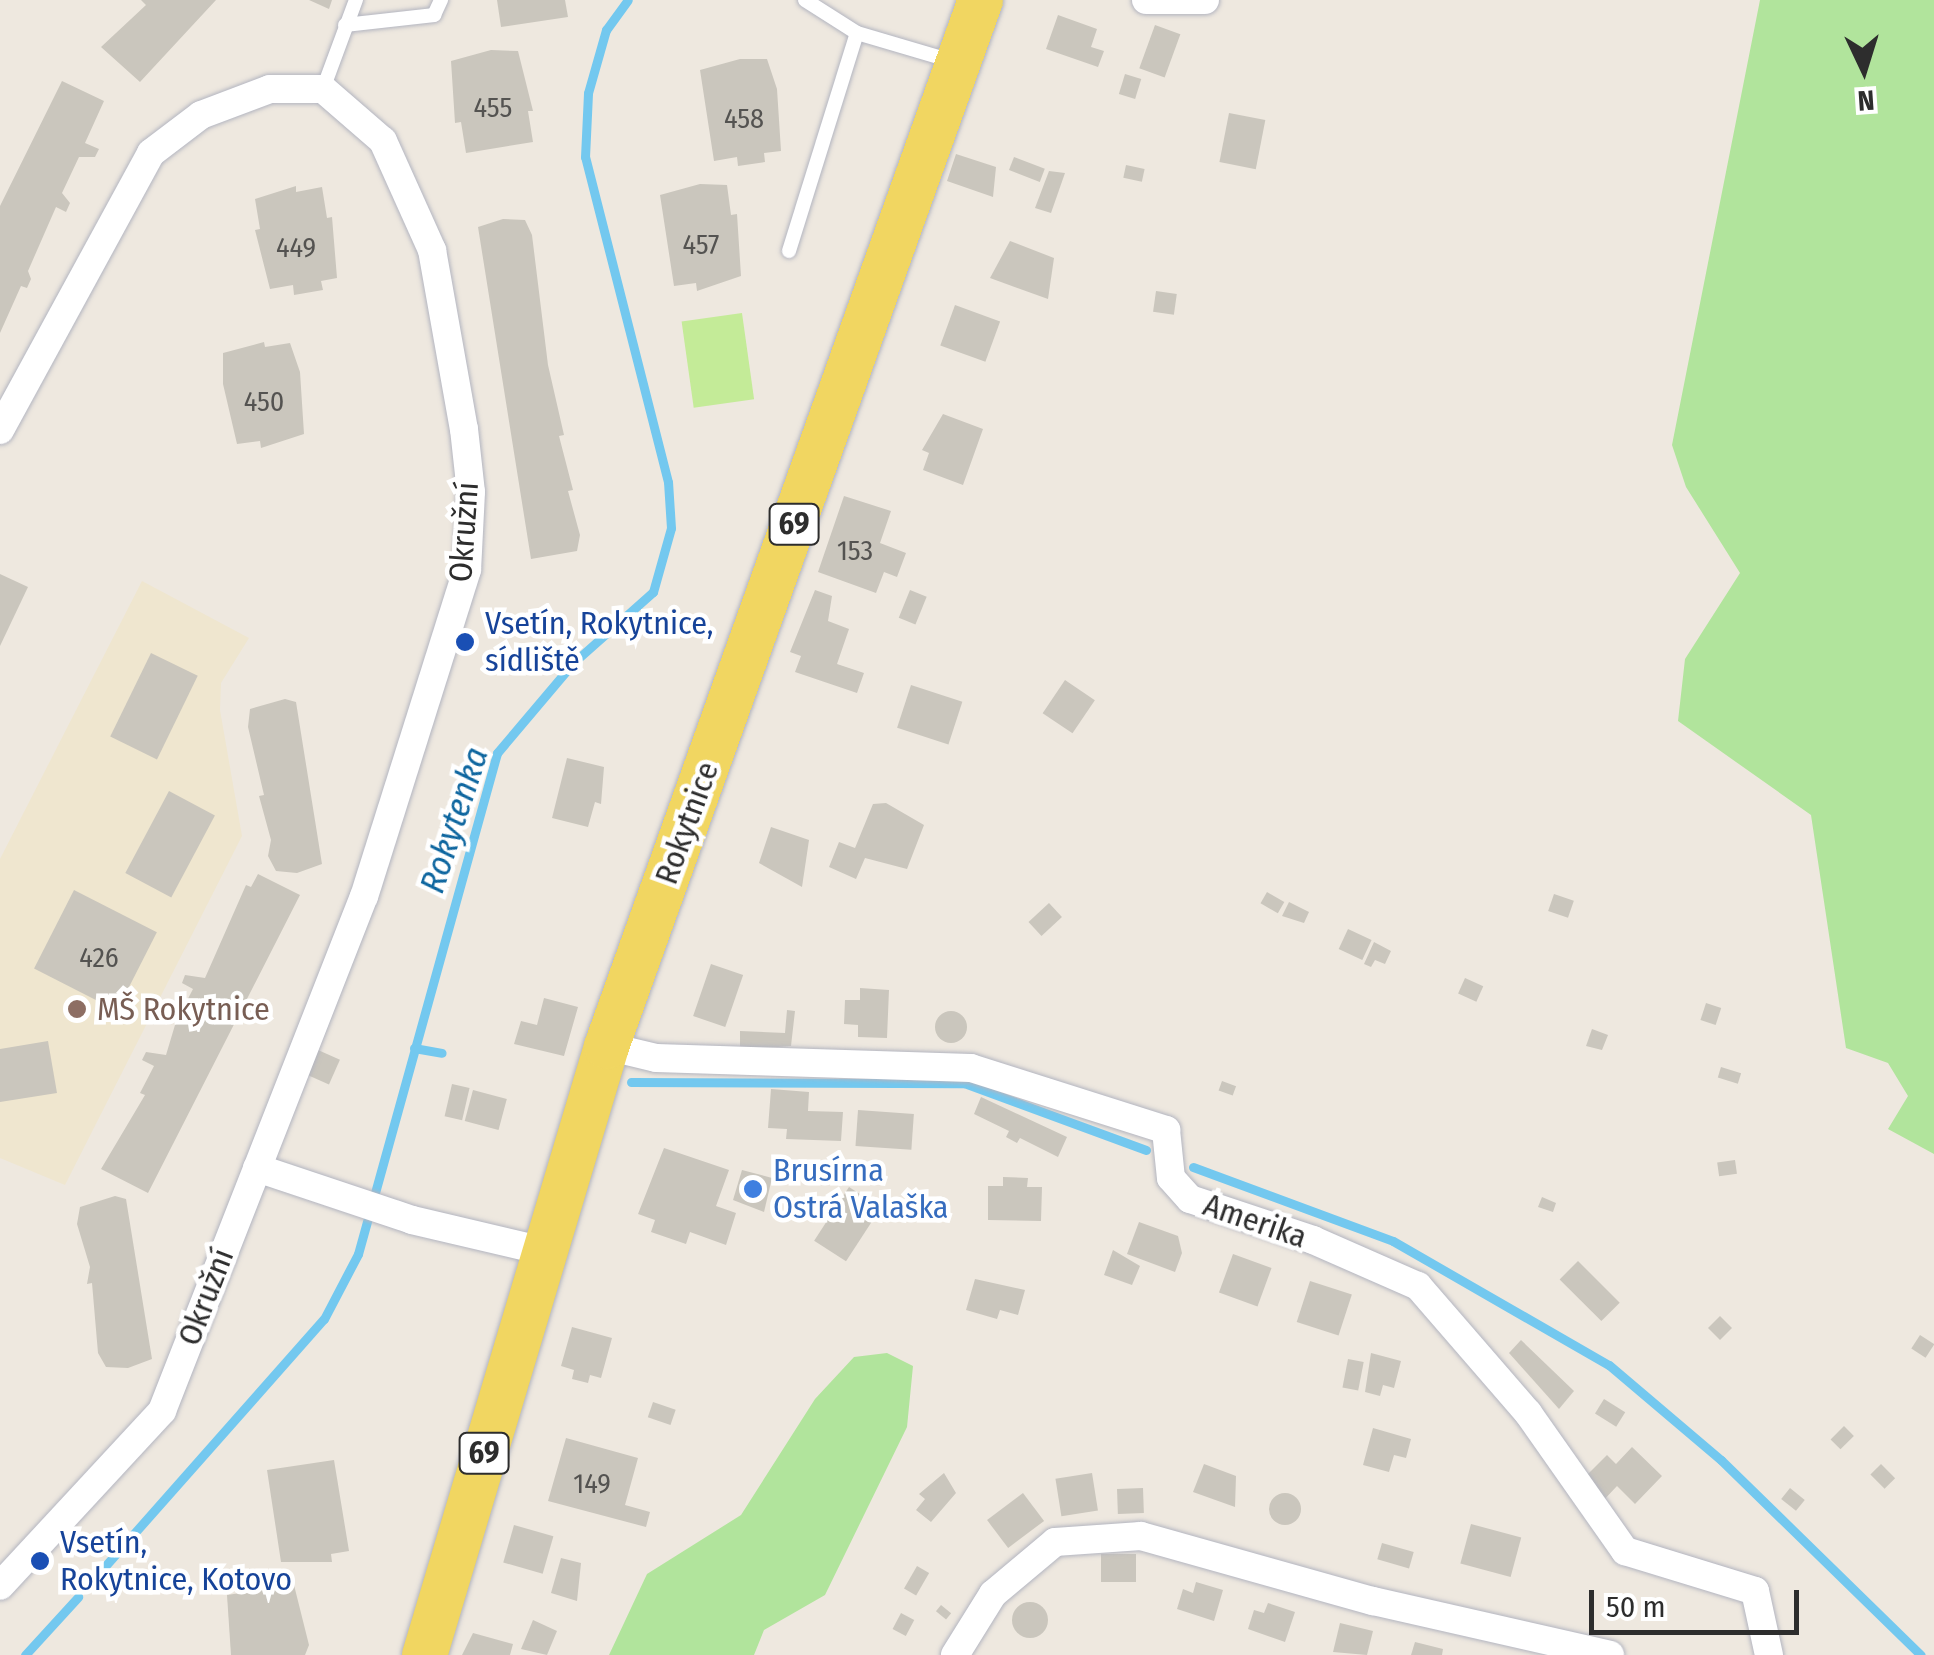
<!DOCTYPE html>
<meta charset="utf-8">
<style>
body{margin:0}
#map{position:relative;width:1934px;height:1655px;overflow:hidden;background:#eee8df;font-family:"Fira Sans Condensed",sans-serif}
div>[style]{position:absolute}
.education>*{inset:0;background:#efe6cf}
.green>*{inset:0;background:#b1e49c}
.pitch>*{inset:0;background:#c4eb98;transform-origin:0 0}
.stream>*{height:9px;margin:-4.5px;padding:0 4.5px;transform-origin:4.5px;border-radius:4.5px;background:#73c8ef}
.building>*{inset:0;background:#cac6bd;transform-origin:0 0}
.round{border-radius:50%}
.roads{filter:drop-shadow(0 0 2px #b3b5c0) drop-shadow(0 0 2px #b3b5c0)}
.service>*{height:14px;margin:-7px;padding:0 7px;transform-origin:7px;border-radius:7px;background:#fff}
.minor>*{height:28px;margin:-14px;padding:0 14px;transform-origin:14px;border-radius:14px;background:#fff}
.primary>*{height:45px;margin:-22.5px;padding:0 22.5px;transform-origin:22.5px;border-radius:22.5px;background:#f1d661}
.dots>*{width:28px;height:28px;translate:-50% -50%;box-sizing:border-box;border:5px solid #fff;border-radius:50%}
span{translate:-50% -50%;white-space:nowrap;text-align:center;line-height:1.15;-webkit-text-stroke:9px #fff;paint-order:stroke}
.number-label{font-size:28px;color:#545351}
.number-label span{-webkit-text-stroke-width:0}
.shield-label span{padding:2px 8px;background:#fff;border:2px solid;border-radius:8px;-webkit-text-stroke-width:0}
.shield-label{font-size:30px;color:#2d2d2d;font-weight:700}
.street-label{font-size:32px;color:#2d2d2d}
.transit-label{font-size:32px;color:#164399}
.left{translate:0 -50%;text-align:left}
.education-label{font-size:32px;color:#785e54}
.shop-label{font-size:32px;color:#366cbe}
.water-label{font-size:35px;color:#0e669f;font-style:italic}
.north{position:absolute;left:1814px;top:20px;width:100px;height:100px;-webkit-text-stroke:8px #fff;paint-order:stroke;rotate:176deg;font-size:28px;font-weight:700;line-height:40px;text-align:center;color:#2d2d2d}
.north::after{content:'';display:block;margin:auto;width:35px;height:45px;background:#2d2d2d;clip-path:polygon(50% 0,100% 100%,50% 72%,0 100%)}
.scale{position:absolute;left:1589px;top:1590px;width:210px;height:45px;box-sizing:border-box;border:5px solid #2d2d2d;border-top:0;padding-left:12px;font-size:30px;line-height:35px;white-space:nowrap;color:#2d2d2d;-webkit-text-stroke:8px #fff;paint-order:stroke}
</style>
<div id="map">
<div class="education">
<i style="clip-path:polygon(142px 581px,249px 638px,221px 683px,220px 710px,242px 836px,65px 1185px,0 1158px,0 859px)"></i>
</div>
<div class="green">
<i style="clip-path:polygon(1760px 0,1934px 0,1934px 1154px,1888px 1129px,1908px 1096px,1888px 1063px,1846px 1048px,1811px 815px,1678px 721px,1685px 659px,1740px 573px,1686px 487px,1672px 445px)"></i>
<i style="clip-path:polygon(887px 1353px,913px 1366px,907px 1427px,825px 1595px,764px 1630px,754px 1655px,609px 1655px,647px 1574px,741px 1515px,815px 1399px,854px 1357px)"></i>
</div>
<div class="pitch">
<i style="left:742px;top:313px;width:87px;height:61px;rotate:82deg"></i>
</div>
<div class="stream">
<i style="left:414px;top:1048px;width:28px;rotate:10deg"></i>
<i style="left:631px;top:1082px;width:333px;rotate:0.2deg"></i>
<i style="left:964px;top:1083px;width:194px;rotate:20.2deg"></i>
<i style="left:1193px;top:1167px;width:213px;rotate:20.3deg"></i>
<i style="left:1393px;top:1241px;width:249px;rotate:29.9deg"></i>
<i style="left:1609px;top:1365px;width:147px;rotate:40.3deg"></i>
<i style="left:1721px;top:1460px;width:279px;rotate:44.3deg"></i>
<i style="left:99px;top:1573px;width:339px;rotate:-48.5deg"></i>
<i style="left:324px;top:1319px;width:73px;rotate:-62.4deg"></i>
<i style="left:358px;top:1254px;width:520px;rotate:-74.49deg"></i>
<i style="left:497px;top:753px;width:118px;rotate:-49.8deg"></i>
<i style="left:573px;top:663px;width:107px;rotate:-41.6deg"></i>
<i style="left:653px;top:592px;width:66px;rotate:-74.3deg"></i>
<i style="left:671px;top:528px;width:46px;rotate:-93.7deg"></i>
<i style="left:668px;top:482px;width:335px;rotate:-104.3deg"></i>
<i style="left:585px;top:157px;width:64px;rotate:-87.3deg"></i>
<i style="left:588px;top:93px;width:66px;rotate:-74.1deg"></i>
<i style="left:606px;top:30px;width:37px;rotate:-54deg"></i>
<i style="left:25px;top:1655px;width:79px;rotate:-47.6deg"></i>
</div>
<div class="building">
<i style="clip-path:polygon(141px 0,216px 0,140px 82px,101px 47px,146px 5px)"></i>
<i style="clip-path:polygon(309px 0,332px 0,329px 9px)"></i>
<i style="clip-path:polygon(497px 0,565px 0,568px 17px,501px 27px)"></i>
<i style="clip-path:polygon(1058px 15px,1097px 29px,1091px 47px,1104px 51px,1098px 67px,1046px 49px)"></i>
<i style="left:1155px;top:25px;width:27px;height:46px;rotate:20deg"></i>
<i style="clip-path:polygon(491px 50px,518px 51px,533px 111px,528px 111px,533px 142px,466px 153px,461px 122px,455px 123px,451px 61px)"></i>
<i style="clip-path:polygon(740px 59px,767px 59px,777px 89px,781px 151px,764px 153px,765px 162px,738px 166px,737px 157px,714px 161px,700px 70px)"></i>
<i style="left:1125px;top:74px;width:17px;height:21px;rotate:17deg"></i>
<i style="clip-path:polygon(62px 81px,104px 101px,85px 143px,99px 149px,95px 157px,79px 157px,62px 193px,70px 203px,66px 212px,56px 207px,28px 271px,31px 279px,27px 288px,21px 286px,0 333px,0 206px)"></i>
<i style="left:1229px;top:113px;width:37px;height:50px;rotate:11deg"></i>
<i style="clip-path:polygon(956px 154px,996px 167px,993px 197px,947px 181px)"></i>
<i style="left:1014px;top:157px;width:33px;height:14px;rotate:21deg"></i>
<i style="left:1126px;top:165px;width:19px;height:13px;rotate:12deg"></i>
<i style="clip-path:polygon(1049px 171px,1065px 173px,1051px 213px,1035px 208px)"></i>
<i style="clip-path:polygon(700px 184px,727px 185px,731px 215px,737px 214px,741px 276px,697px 291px,696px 283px,674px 286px,660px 195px)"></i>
<i style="clip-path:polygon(296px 186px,296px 192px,322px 187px,327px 218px,332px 217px,337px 278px,321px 281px,323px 290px,294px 295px,293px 285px,270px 289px,255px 230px,260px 229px,255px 199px)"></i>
<i style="clip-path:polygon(503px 219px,525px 220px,532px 235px,548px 365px,564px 435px,559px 436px,573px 490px,568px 491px,580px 535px,577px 551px,531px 559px,478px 227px)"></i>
<i style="clip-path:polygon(1010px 241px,1054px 258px,1048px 299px,990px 278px)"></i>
<i style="left:1156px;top:291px;width:21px;height:21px;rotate:8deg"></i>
<i style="left:955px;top:305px;width:48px;height:43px;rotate:20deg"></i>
<i style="clip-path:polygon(264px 342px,265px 347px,290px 343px,300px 372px,304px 434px,261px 448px,260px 441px,237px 444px,223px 384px,223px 353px)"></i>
<i style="clip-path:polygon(943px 414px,983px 429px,963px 485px,923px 470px,929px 453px,922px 450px)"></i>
<i style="clip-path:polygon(844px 496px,891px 511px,880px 543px,906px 553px,897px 577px,884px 572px,876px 593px,818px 572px)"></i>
<i style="clip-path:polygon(0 574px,28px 587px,0 646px)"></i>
<i style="clip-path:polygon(815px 590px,832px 596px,828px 621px,849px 629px,837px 664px,864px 673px,857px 693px,795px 672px,801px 656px,790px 652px)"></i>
<i style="left:910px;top:590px;width:18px;height:30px;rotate:22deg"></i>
<i style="left:151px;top:653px;width:52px;height:93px;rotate:26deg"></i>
<i style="left:1065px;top:680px;width:36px;height:40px;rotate:34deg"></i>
<i style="left:911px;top:685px;width:54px;height:45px;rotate:18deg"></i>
<i style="clip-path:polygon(285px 699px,296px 702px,322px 864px,297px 873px,276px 871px,268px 856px,271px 840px,259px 796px,264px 795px,248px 727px,250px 709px)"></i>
<i style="clip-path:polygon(567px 758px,604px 767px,601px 804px,595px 802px,588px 827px,552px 818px)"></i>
<i style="left:169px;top:791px;width:52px;height:93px;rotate:28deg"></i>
<i style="clip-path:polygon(873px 804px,886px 803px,924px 825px,907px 869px,865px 858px,856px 879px,829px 867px,839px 842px,855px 848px)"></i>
<i style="clip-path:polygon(771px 827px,809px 840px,802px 887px,759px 863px)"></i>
<i style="clip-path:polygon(258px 874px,300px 895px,148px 1193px,101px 1169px,145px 1095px,140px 1093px,154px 1066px,142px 1060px,146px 1052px,166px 1055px,175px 1025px,184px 1019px,179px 1016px,193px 989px,182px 983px,185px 975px,205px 978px,246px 885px,251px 887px)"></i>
<i style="left:74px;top:890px;width:93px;height:88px;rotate:27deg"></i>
<i style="left:1267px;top:892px;width:20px;height:13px;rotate:30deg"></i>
<i style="left:1554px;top:894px;width:21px;height:18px;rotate:19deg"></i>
<i style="clip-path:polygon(1289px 902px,1309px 912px,1304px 923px,1282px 916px)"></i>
<i style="left:1049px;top:903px;width:19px;height:28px;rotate:47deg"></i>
<i style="left:1348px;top:929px;width:26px;height:22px;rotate:25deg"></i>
<i style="clip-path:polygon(1374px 942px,1391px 951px,1385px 964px,1375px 960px,1371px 967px,1364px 964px)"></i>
<i style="left:711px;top:964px;width:34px;height:55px;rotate:19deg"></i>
<i style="left:1465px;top:978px;width:20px;height:17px;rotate:24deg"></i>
<i style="clip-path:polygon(860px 988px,889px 990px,887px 1038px,858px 1037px,858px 1025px,844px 1024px,845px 1000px,860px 1000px)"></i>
<i style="clip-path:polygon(544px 998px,578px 1007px,564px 1056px,514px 1044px,521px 1021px,537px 1025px)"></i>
<i style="left:1706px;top:1003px;width:16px;height:18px;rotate:18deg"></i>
<i style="clip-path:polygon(787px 1010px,795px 1011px,791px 1046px,740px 1050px,740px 1031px,785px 1033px)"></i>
<i class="round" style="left:935px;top:1011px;width:32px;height:32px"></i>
<i style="clip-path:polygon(1592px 1029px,1608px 1035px,1602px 1050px,1586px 1046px)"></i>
<i style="clip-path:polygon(48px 1041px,57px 1093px,0 1102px,0 1049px)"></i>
<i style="left:318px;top:1050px;width:24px;height:27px;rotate:24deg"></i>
<i style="left:1721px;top:1067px;width:21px;height:11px;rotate:17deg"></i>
<i style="left:1222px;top:1081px;width:15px;height:10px;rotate:20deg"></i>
<i style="left:452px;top:1084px;width:18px;height:33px;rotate:13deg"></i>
<i style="clip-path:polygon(771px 1089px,809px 1092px,808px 1111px,843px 1112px,841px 1141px,786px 1139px,787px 1129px,768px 1128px)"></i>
<i style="left:473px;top:1090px;width:35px;height:32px;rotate:15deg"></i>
<i style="clip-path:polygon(981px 1097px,1067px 1137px,1058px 1157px,1020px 1138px,1017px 1143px,1006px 1137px,1009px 1131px,974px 1114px)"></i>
<i style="left:858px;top:1110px;width:56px;height:36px;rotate:4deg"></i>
<i style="clip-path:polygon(664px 1148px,729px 1170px,716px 1206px,736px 1213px,726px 1245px,690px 1232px,686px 1244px,651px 1232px,655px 1220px,638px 1214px)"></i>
<i style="left:1735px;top:1160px;width:14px;height:18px;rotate:82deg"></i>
<i style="clip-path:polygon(742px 1170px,772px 1178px,764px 1212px,733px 1200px)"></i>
<i style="clip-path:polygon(1003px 1177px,1028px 1178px,1027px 1187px,1042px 1187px,1041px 1221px,988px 1220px,988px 1186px,1003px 1186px)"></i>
<i style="left:849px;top:1187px;width:38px;height:64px;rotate:33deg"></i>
<i style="clip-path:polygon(115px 1196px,126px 1199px,152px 1359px,128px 1368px,106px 1367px,98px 1353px,92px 1283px,87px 1284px,90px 1267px,77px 1224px,80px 1207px)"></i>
<i style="clip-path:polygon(1542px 1197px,1556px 1203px,1553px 1212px,1538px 1207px)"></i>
<i style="clip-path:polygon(1139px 1222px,1178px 1236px,1182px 1253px,1175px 1272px,1127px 1254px)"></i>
<i style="clip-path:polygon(1113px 1250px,1140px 1266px,1132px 1285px,1104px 1275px)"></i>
<i style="left:1233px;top:1254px;width:41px;height:41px;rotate:20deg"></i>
<i style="left:1578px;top:1261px;width:59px;height:26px;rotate:45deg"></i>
<i style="clip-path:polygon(975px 1279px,1025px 1290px,1018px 1315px,1000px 1310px,997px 1319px,966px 1310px)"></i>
<i style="left:1310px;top:1281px;width:44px;height:43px;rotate:18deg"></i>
<i style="left:1720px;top:1316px;width:17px;height:17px;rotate:45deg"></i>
<i style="clip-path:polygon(572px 1327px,612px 1338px,601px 1378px,590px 1375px,588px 1383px,572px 1379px,574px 1370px,561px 1366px)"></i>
<i style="left:1920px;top:1335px;width:17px;height:16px;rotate:33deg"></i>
<i style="clip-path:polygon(1521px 1340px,1574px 1391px,1559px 1409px,1509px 1353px)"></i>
<i style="clip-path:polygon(1371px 1353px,1401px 1361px,1394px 1388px,1383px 1385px,1380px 1396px,1365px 1392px)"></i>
<i style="left:1348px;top:1359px;width:16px;height:29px;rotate:11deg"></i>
<i style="left:1604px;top:1399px;width:25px;height:17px;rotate:32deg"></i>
<i style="left:653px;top:1402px;width:24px;height:16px;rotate:19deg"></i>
<i style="left:1844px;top:1426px;width:14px;height:19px;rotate:45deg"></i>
<i style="clip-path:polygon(1373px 1428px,1411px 1439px,1406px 1458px,1394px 1455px,1389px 1472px,1363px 1465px)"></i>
<i style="clip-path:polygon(566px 1438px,638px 1458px,625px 1505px,650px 1512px,646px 1527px,548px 1501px)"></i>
<i style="clip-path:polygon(1632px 1447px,1662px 1476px,1635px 1504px,1617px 1486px,1601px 1503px,1580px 1482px,1607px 1455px,1616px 1464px)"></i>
<i style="clip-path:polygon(334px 1460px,349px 1551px,331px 1554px,332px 1562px,281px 1562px,267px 1470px)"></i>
<i style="clip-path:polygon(1204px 1464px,1236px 1476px,1235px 1507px,1193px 1492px)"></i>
<i style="left:1881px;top:1464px;width:20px;height:15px;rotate:45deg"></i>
<i style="clip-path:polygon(944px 1473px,956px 1493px,931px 1522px,916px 1510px,925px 1499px,919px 1494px)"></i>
<i style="left:1092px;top:1473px;width:38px;height:37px;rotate:81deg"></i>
<i style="left:1143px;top:1488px;width:25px;height:26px;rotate:88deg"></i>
<i style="left:1790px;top:1488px;width:19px;height:14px;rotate:39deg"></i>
<i class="round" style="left:1269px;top:1493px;width:32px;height:32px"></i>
<i style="left:1023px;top:1493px;width:35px;height:45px;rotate:53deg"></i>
<i style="left:1471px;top:1524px;width:52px;height:41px;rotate:15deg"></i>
<i style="left:514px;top:1525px;width:41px;height:39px;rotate:16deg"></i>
<i style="left:1382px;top:1543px;width:33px;height:17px;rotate:16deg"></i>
<i style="left:1136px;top:1554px;width:28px;height:35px;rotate:90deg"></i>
<i style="clip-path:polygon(561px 1558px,581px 1563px,577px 1601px,551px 1593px)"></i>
<i style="left:917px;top:1566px;width:14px;height:26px;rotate:30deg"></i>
<i style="clip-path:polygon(1196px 1582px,1223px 1590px,1214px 1621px,1177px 1609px,1183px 1589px,1193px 1593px)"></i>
<i style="clip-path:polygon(294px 1585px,309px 1645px,305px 1655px,231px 1655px,227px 1595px)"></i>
<i class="round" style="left:1012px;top:1602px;width:36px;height:36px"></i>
<i style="clip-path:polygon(1268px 1603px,1295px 1612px,1285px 1642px,1248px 1629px,1254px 1610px,1264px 1613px)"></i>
<i style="left:941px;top:1605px;width:13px;height:8px;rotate:39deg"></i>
<i style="left:901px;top:1613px;width:15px;height:18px;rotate:28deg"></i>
<i style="clip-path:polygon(533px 1620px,557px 1631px,547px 1655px,521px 1649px)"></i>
<i style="clip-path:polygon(1340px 1623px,1373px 1631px,1367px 1655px,1333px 1652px)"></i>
<i style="clip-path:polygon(473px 1633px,513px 1644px,510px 1655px,462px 1655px)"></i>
<i style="clip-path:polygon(1415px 1642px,1443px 1649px,1442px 1655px,1411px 1655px)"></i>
</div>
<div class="roads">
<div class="service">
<i style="left:805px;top:0;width:62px;rotate:32.4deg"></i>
<i style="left:857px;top:33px;width:99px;rotate:16.4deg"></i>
<i style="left:345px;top:25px;width:90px;rotate:-6.4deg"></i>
<i style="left:434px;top:15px;width:17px;rotate:-65deg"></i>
<i style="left:323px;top:89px;width:95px;rotate:-69.7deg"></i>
<i style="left:789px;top:251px;width:228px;rotate:-72.7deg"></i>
</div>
<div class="minor">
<i style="left:1146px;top:0;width:59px"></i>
<i style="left:0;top:430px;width:315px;rotate:-61.4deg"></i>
<i style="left:151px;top:153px;width:63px;rotate:-37.2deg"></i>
<i style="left:201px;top:115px;width:74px;rotate:-20.6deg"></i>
<i style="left:270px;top:89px;width:53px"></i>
<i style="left:323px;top:89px;width:79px;rotate:40.9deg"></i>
<i style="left:383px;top:141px;width:120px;rotate:65.8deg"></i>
<i style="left:432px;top:250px;width:182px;rotate:79.9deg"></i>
<i style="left:464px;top:429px;width:63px;rotate:83.7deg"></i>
<i style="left:471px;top:492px;width:78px;rotate:92.9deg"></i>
<i style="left:467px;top:570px;width:342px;rotate:107.5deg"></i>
<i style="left:364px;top:896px;width:553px;rotate:111.42deg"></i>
<i style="left:162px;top:1411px;width:238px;rotate:132.8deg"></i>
<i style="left:606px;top:1046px;width:51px;rotate:13.5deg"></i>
<i style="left:656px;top:1058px;width:315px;rotate:1.8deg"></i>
<i style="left:971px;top:1068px;width:205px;rotate:17.6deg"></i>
<i style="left:1166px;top:1130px;width:48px;rotate:84.1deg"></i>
<i style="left:1171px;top:1178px;width:28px;rotate:48deg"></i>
<i style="left:1190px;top:1199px;width:130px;rotate:18.4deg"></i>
<i style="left:1313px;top:1240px;width:115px;rotate:23.7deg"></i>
<i style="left:1418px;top:1286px;width:168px;rotate:49.1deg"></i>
<i style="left:1528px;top:1413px;width:169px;rotate:54.9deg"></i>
<i style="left:1625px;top:1551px;width:136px;rotate:17.1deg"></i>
<i style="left:1755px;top:1591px;width:66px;rotate:77.7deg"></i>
<i style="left:257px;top:1168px;width:163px;rotate:18.5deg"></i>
<i style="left:412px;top:1220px;width:136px;rotate:13.2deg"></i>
<i style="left:955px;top:1655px;width:72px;rotate:-58.1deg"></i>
<i style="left:993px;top:1594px;width:81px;rotate:-40deg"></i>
<i style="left:1055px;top:1542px;width:86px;rotate:-4deg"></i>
<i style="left:1141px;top:1536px;width:241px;rotate:15.7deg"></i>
<i style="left:1373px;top:1601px;width:243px;rotate:12.8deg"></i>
</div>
<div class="primary">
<i style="left:424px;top:1655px;width:636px;rotate:-73.36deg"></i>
<i style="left:606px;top:1046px;width:1111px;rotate:-70.33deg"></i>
</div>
</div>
<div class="dots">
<i style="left:465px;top:642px;background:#1a4fb4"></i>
<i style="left:77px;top:1009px;background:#8d6e63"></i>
<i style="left:753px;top:1189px;background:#3f7fe0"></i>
<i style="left:40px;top:1561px;background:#1a4fb4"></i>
</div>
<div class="number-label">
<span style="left:493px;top:108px">455</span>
<span style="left:744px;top:119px">458</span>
<span style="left:701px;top:245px">457</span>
<span style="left:296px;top:248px">449</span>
<span style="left:264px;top:402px">450</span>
<span style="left:855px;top:551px">153</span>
<span style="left:99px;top:958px">426</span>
<span style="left:592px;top:1484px">149</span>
</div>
<div class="shield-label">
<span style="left:794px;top:524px">69</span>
<span style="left:484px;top:1453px">69</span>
</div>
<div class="street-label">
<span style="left:464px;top:532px;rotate:-86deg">Okružní</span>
<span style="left:687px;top:823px;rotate:-70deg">Rokytnice</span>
<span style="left:1255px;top:1221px;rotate:19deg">Amerika</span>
<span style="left:206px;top:1297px;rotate:-69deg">Okružní</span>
</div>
<div class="transit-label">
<span class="left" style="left:485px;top:642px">Vsetín, Rokytnice,<br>sídliště</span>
<span class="left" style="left:60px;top:1561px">Vsetín,<br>Rokytnice, Kotovo</span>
</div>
<div class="education-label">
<span class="left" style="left:97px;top:1009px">MŠ Rokytnice</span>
</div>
<div class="shop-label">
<span class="left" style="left:773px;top:1189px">Brusírna<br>Ostrá Valaška</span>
</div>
<div class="water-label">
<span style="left:454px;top:820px;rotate:-72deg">Rokytenka</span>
</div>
<div class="north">N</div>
<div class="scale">50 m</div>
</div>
